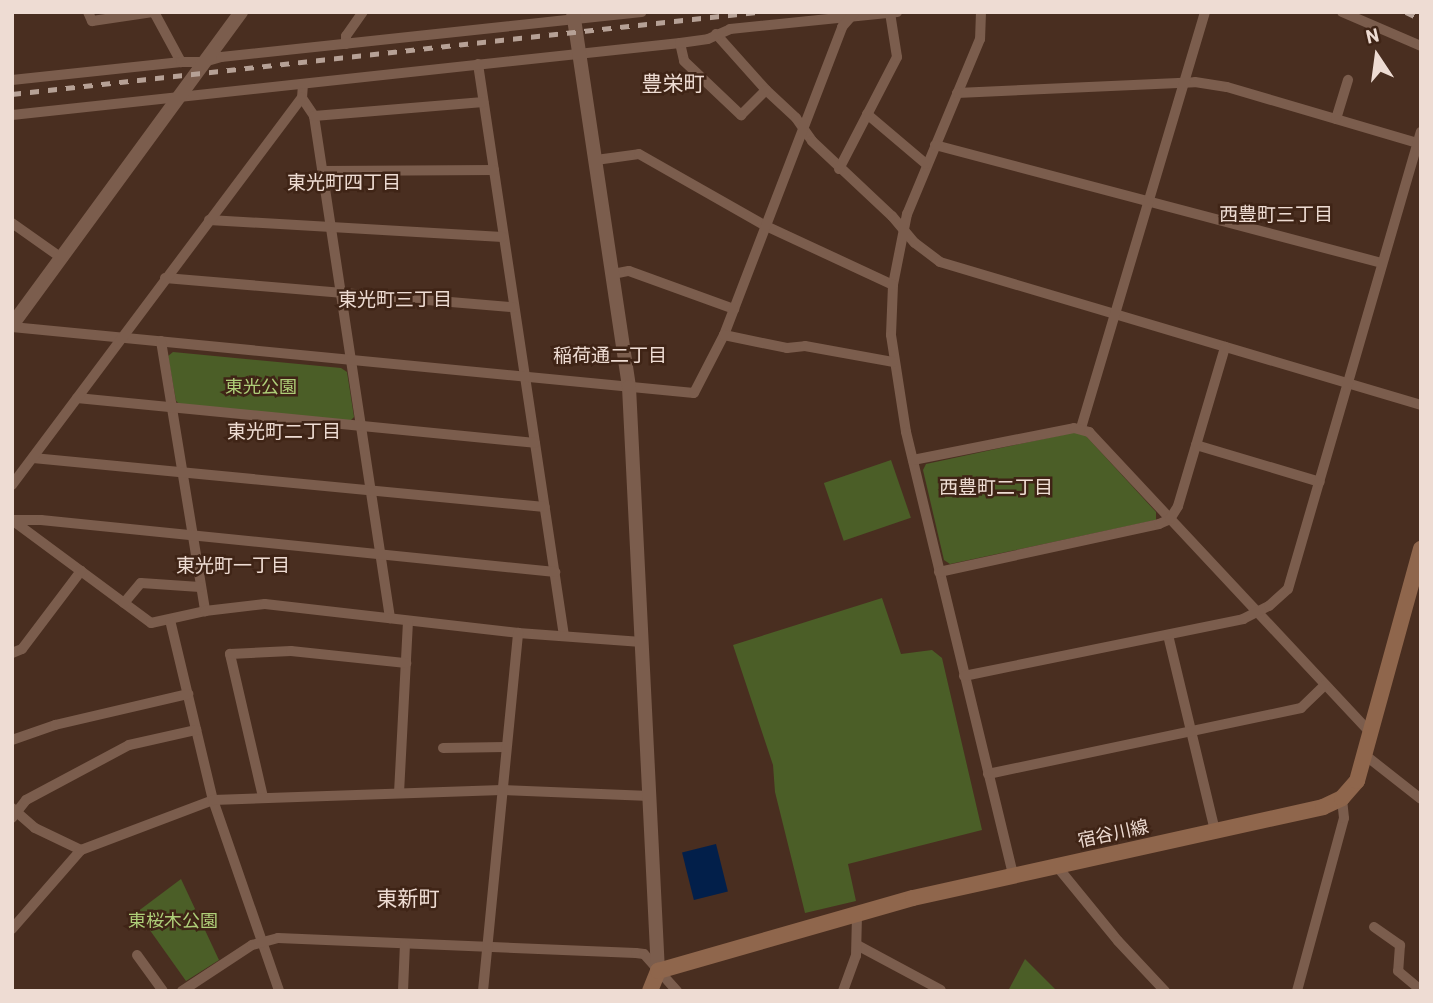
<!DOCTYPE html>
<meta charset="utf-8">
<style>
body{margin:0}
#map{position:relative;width:1433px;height:1003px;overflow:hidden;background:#492e20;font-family:Barlow,"Noto Sans JP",sans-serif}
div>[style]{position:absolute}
.green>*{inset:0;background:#4b5e27;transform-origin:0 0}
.water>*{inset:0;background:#021f4a;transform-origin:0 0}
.minor>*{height:10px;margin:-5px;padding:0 5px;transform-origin:5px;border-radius:5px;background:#7b5d4d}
.tertiary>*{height:14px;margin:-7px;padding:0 7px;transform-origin:7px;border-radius:7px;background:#7b5d4d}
.secondary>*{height:16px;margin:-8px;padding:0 8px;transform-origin:8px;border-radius:8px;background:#8f664c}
.rail>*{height:4.5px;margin-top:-2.25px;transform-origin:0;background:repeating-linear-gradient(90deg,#b6a196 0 9px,transparent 0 18px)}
span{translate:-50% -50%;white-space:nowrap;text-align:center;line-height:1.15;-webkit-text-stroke:5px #3f2416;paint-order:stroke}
.park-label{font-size:18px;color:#aece78}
.street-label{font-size:18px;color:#eedcd3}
.neighbourhood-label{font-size:19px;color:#eedcd3}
.quarter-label{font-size:21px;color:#eedcd3}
.frame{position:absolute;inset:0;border:14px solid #eedcd3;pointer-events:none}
.north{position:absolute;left:1342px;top:21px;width:70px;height:70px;-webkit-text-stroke:5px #3f2416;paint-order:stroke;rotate:347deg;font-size:19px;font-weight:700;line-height:28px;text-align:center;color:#eedcd3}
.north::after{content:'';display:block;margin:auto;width:24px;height:32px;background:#eedcd3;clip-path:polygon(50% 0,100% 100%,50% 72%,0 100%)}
</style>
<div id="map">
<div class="green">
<i style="clip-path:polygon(173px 352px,341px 368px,347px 372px,354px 417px,350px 421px,182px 406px,176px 401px,168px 356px)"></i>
<i style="clip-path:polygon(1076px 432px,1086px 436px,1156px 512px,1156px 520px,950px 564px,944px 560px,923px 470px,926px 464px)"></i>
<i style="left:891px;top:460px;width:61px;height:71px;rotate:71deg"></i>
<i style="clip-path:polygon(882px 598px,901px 654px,932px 650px,942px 658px,982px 830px,848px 864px,856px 901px,805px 913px,775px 792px,773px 765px,733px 645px)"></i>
<i style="clip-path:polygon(181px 879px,219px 960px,186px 981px,137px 912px)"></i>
<i style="clip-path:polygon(1025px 959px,1057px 991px,1008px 991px)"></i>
</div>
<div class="water">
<i style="left:716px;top:844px;width:49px;height:35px;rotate:76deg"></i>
</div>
<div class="minor">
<i style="left:88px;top:12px;width:10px;rotate:66deg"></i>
<i style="left:92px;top:21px;width:63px;rotate:-8.3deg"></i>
<i style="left:154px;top:12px;width:57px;rotate:61.6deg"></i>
<i style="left:981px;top:12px;width:27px;rotate:92deg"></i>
<i style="left:980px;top:39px;width:190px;rotate:112.6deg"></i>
<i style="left:907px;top:214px;width:72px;rotate:101.2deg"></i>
<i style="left:893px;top:285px;width:50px;rotate:92.3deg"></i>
<i style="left:891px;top:335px;width:98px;rotate:81.2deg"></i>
<i style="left:906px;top:432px;width:456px;rotate:76.4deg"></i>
<i style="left:1342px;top:12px;width:86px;rotate:23.3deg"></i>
<i style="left:716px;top:34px;width:75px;rotate:48.2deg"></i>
<i style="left:766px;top:90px;width:41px;rotate:43deg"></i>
<i style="left:796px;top:118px;width:28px;rotate:55deg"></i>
<i style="left:812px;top:141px;width:110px;rotate:43.2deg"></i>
<i style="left:892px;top:216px;width:35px;rotate:50deg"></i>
<i style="left:915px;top:243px;width:31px;rotate:37deg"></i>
<i style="left:940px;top:262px;width:502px;rotate:16.56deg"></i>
<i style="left:680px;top:43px;width:18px;rotate:77deg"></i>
<i style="left:684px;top:61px;width:79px;rotate:43.5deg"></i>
<i style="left:741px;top:115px;width:35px;rotate:-45deg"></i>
<i style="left:346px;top:44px;width:8px;rotate:-90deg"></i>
<i style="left:346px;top:36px;width:29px;rotate:-55deg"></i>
<i style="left:478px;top:64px;width:578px;rotate:81.45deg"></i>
<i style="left:12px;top:80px;width:170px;rotate:-6.1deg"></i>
<i style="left:181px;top:62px;width:23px"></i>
<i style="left:204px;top:62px;width:18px;rotate:-16deg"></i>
<i style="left:221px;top:57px;width:423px;rotate:-6.1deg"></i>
<i style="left:303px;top:84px;width:14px;rotate:94deg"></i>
<i style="left:302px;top:98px;width:22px;rotate:56deg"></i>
<i style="left:314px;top:116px;width:508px;rotate:81.39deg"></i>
<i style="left:957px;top:93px;width:238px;rotate:-2.6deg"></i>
<i style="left:1195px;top:82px;width:32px;rotate:9deg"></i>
<i style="left:1227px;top:87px;width:202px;rotate:16.4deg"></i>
<i style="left:867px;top:114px;width:77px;rotate:40.3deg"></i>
<i style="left:12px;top:115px;width:672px;rotate:-6.15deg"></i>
<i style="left:680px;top:43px;width:28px;rotate:-8deg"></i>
<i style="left:708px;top:39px;width:24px;rotate:-24deg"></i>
<i style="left:730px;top:29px;width:168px;rotate:-5.8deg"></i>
<i style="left:314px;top:116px;width:170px;rotate:-4.7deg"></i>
<i style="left:1336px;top:119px;width:41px;rotate:-72.9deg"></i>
<i style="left:935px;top:145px;width:462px;rotate:14.8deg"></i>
<i style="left:596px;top:160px;width:43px;rotate:-7.9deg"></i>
<i style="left:639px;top:154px;width:146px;rotate:29.6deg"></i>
<i style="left:766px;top:226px;width:140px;rotate:24.9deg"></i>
<i style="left:839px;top:169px;width:126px;rotate:-62.6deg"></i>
<i style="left:897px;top:57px;width:45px;rotate:-99deg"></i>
<i style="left:322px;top:171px;width:172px;rotate:-0.3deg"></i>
<i style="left:209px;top:220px;width:294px;rotate:3.3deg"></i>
<i style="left:12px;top:223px;width:62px;rotate:35.2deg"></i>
<i style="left:613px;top:274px;width:16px;rotate:-11deg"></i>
<i style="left:629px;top:271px;width:112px;rotate:19.9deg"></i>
<i style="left:165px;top:278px;width:350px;rotate:4.8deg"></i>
<i style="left:12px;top:327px;width:685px;rotate:5.53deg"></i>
<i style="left:694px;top:393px;width:65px;rotate:-62.7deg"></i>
<i style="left:724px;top:335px;width:330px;rotate:-69deg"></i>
<i style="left:842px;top:27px;width:20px;rotate:-49deg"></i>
<i style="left:724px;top:335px;width:64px;rotate:11.7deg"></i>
<i style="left:787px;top:348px;width:18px;rotate:-6deg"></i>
<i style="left:805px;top:346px;width:89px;rotate:10.3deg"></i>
<i style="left:161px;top:341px;width:274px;rotate:80.7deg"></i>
<i style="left:77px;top:398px;width:460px;rotate:5.6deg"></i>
<i style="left:1081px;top:428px;width:434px;rotate:-73.4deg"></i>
<i style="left:1196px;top:445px;width:129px;rotate:16.6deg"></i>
<i style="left:33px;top:458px;width:514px;rotate:5.47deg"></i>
<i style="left:913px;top:460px;width:164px;rotate:-11.2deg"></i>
<i style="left:1074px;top:428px;width:16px;rotate:15deg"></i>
<i style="left:1089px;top:432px;width:411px;rotate:46.9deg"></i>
<i style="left:12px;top:485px;width:484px;rotate:-53.2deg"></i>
<i style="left:12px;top:520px;width:173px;rotate:36.5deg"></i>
<i style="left:151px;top:623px;width:55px;rotate:-12.5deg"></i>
<i style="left:205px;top:611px;width:60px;rotate:-6.7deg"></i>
<i style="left:265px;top:604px;width:255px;rotate:6.5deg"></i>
<i style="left:518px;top:633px;width:124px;rotate:4.2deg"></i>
<i style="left:12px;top:520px;width:29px"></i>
<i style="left:41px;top:520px;width:517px;rotate:5.78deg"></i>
<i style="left:939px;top:572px;width:225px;rotate:-12.3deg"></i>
<i style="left:1159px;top:524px;width:12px;rotate:-24deg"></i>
<i style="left:1170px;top:519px;width:15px;rotate:-58deg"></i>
<i style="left:1178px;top:506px;width:166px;rotate:-73.5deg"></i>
<i style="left:124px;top:603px;width:26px;rotate:-50deg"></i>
<i style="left:141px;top:583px;width:59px;rotate:3.9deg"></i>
<i style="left:170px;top:620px;width:185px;rotate:76.6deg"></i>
<i style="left:213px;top:800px;width:202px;rotate:70.9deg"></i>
<i style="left:1168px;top:635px;width:202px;rotate:76.5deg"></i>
<i style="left:12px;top:653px;width:11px;rotate:-22deg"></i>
<i style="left:22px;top:649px;width:98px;rotate:-52.9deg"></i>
<i style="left:964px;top:676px;width:285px;rotate:-11.5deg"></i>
<i style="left:1243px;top:619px;width:29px;rotate:-27deg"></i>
<i style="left:1269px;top:606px;width:25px;rotate:-42deg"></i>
<i style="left:1288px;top:589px;width:476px;rotate:-73.8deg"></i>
<i style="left:12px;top:740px;width:46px;rotate:-19.2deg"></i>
<i style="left:55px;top:725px;width:137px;rotate:-13.1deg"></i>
<i style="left:443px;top:748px;width:62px;rotate:-0.9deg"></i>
<i style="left:1365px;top:755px;width:71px;rotate:38.2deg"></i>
<i style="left:988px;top:774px;width:320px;rotate:-11.9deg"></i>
<i style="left:1301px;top:708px;width:33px;rotate:-44deg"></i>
<i style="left:399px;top:793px;width:172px;rotate:-87deg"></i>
<i style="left:263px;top:797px;width:147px;rotate:-103deg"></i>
<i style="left:230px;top:654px;width:61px;rotate:-2.8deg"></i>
<i style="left:291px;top:651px;width:116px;rotate:6deg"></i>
<i style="left:12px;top:808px;width:30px;rotate:41deg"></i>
<i style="left:35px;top:828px;width:51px;rotate:25.6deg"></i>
<i style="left:12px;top:818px;width:23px;rotate:-52deg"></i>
<i style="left:26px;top:800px;width:117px;rotate:-28.1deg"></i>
<i style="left:129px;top:745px;width:69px;rotate:-12.6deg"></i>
<i style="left:1055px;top:864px;width:99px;rotate:50.7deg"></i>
<i style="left:1118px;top:941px;width:69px;rotate:46.8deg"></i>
<i style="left:1374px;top:927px;width:32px;rotate:35deg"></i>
<i style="left:1400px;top:945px;width:26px;rotate:94deg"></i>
<i style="left:1398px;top:971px;width:30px;rotate:40deg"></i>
<i style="left:12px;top:929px;width:105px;rotate:-48.9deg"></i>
<i style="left:81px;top:850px;width:141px;rotate:-20.7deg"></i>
<i style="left:213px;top:800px;width:289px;rotate:-2deg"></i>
<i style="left:502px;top:790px;width:148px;rotate:2.3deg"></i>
<i style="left:857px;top:945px;width:95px;rotate:28.2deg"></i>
<i style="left:137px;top:955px;width:44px;rotate:54.2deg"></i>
<i style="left:182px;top:991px;width:84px;rotate:-33.3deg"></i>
<i style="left:252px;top:945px;width:27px;rotate:-15deg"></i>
<i style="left:278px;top:938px;width:358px;rotate:2.4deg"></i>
<i style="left:636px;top:953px;width:8px;rotate:7deg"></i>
<i style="left:644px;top:954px;width:50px;rotate:48.3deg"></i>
<i style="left:403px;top:991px;width:47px;rotate:-87.6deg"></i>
<i style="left:483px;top:991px;width:360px;rotate:-84.4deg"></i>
<i style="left:843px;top:991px;width:37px;rotate:-70deg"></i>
<i style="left:856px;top:956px;width:42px;rotate:-88.6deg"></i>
<i style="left:1297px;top:991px;width:179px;rotate:-74.8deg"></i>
<i style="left:1344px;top:818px;width:20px;rotate:-96deg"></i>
</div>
<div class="tertiary">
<i style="left:573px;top:12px;width:379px;rotate:81.5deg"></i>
<i style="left:629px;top:387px;width:585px;rotate:87.16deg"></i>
<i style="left:12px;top:325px;width:388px;rotate:-53.8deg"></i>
</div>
<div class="secondary">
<i style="left:650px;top:991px;width:22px;rotate:-68deg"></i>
<i style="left:658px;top:971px;width:265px;rotate:-16deg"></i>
<i style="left:913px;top:898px;width:420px;rotate:-12.5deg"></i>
<i style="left:1323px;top:807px;width:21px;rotate:-25deg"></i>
<i style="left:1342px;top:798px;width:23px;rotate:-49deg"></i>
<i style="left:1357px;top:781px;width:241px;rotate:-74.6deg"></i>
</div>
<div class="rail">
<i style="left:1406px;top:12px;width:17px;rotate:25deg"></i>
<i style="left:12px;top:94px;width:749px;rotate:-6.29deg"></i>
</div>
<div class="park-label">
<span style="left:261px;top:386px">東光公園</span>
<span style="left:173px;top:920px">東桜木公園</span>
</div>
<div class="street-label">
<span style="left:1113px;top:833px;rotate:-12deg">宿谷川線</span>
</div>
<div class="neighbourhood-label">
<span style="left:344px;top:182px">東光町四丁目</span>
<span style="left:1276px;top:214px">西豊町三丁目</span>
<span style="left:395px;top:299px">東光町三丁目</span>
<span style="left:610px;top:355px">稲荷通二丁目</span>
<span style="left:284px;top:431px">東光町二丁目</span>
<span style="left:996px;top:487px">西豊町二丁目</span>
<span style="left:233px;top:565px">東光町一丁目</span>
</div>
<div class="quarter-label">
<span style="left:673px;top:83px">豊栄町</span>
<span style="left:408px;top:898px">東新町</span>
</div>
<div class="frame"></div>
<div class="north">N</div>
</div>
